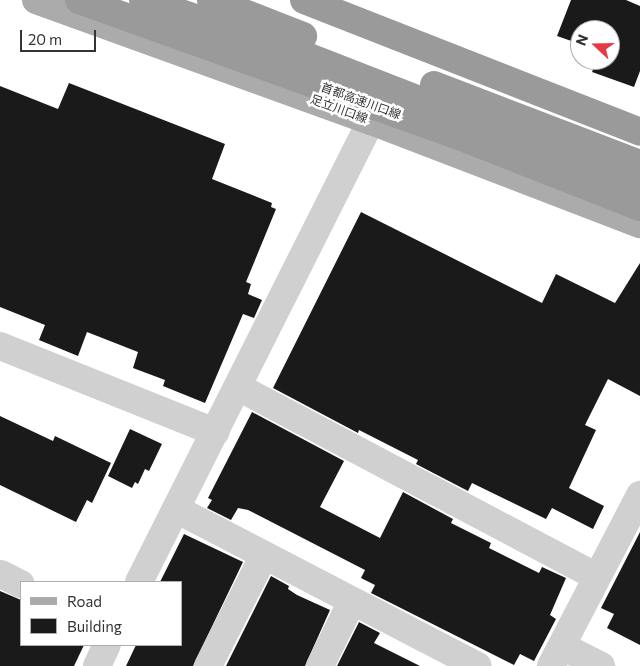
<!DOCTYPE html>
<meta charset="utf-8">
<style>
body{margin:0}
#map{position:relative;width:640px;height:666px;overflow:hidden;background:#fff;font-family:Commissioner,"Noto Sans JP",sans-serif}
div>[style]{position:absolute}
.building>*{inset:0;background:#1a1a1a}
.minor>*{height:28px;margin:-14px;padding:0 14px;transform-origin:14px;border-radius:14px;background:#d0d0d0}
.major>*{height:28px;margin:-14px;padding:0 14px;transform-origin:14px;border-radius:14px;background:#ababab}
.highway>*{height:28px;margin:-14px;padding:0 14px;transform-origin:14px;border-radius:14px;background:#9a9a9a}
span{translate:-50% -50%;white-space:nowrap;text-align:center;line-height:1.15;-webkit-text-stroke:5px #fff;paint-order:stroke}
.street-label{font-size:12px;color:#333}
.legend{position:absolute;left:20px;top:581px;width:162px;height:65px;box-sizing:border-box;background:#fff;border:1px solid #adadad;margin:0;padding:6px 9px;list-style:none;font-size:15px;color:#333}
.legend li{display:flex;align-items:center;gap:10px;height:25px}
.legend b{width:25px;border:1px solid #adadad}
.north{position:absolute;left:570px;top:20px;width:50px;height:50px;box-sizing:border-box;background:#fff;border:1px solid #adadad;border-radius:50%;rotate:291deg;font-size:14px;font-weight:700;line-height:20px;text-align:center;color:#333}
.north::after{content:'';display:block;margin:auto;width:18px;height:22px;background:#e63946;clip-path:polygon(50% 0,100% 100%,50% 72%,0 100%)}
.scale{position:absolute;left:20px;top:30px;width:76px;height:22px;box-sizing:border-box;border:2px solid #333;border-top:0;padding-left:6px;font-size:15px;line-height:18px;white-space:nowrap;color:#333;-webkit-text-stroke:4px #fff;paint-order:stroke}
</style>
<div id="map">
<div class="building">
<i style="clip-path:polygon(571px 0,626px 0,640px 6px,640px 71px,634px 87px,592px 72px,597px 60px,610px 60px,610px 30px,580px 30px,580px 44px,557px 36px)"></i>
<i style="clip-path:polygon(69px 83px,225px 144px,212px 179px,272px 203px,271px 207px,276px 209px,246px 282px,251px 284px,248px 294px,262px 300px,254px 318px,243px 314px,205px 403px,163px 386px,165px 380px,133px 368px,138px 352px,87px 332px,78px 356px,39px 340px,45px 325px,0 307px,0 86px,58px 109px)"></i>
<i style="clip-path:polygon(361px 212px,542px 303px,556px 274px,615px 303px,640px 263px,640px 396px,608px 379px,585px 425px,596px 430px,569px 488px,604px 506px,593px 529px,552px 508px,546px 519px,472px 483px,468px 491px,416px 464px,418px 460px,359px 430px,358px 433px,273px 388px)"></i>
<i style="clip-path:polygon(252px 412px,344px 461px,320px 507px,380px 538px,403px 492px,453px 519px,451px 523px,491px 543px,489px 548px,539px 573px,542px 567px,566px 578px,550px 615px,556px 619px,534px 661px,520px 654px,514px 665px,371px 593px,375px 585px,361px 578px,365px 570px,248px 510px,238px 508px,231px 520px,207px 508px,212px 500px,208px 498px)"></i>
<i style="clip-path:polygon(0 416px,53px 441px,55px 436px,111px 463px,92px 503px,87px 500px,76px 522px,0 485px)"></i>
<i style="clip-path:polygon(130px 429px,162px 444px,149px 471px,145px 469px,138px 484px,135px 482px,132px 488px,108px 476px)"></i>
<i style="clip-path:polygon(640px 532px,640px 645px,607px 628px,614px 614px,601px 608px)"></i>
<i style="clip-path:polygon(184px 534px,243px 562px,193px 666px,126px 666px,136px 645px,181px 645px,181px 582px,160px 582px)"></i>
<i style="clip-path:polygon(271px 576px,289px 586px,288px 589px,297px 595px,330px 610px,305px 666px,226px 666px)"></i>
<i style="clip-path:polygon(0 591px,21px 600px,21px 645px,84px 645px,74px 666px,0 666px)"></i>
<i style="clip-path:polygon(359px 622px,380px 633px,374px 643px,420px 666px,337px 666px)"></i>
</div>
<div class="minor">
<i style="left:0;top:346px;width:232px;rotate:21.8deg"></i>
<i style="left:238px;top:387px;width:406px;rotate:27.9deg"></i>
<i style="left:176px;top:509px;width:340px;rotate:27.5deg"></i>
<i style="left:1px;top:574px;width:22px;rotate:27deg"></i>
<i style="left:139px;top:582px;width:516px;rotate:-63.29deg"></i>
<i style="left:562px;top:646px;width:44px;rotate:27.1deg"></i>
<i style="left:97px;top:666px;width:23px;rotate:-65deg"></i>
<i style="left:208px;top:666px;width:124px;rotate:-63.2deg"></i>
<i style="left:320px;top:666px;width:72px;rotate:-63.8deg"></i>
<i style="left:551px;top:666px;width:193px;rotate:-62.5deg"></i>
</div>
<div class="major">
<i style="left:36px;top:0;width:356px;rotate:19.9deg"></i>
<i style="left:371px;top:121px;width:288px;rotate:21deg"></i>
</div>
<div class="highway">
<i style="left:79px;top:0;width:414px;rotate:19.7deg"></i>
<i style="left:469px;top:140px;width:184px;rotate:21.4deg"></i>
<i style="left:143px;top:0;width:176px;rotate:19deg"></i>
<i style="left:309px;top:57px;width:355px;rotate:21.3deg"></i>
<i style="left:211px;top:0;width:99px;rotate:21.4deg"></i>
<i style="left:304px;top:0;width:361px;rotate:21.4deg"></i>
<i style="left:434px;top:85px;width:221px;rotate:21deg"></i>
</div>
<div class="street-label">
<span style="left:361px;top:101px;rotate:20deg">首都高速川口線</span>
<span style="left:339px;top:109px;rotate:20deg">足立川口線</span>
</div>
<ul class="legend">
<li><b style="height:6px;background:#ababab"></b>Road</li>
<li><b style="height:14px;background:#1a1a1a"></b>Building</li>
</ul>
<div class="north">N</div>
<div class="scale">20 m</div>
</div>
